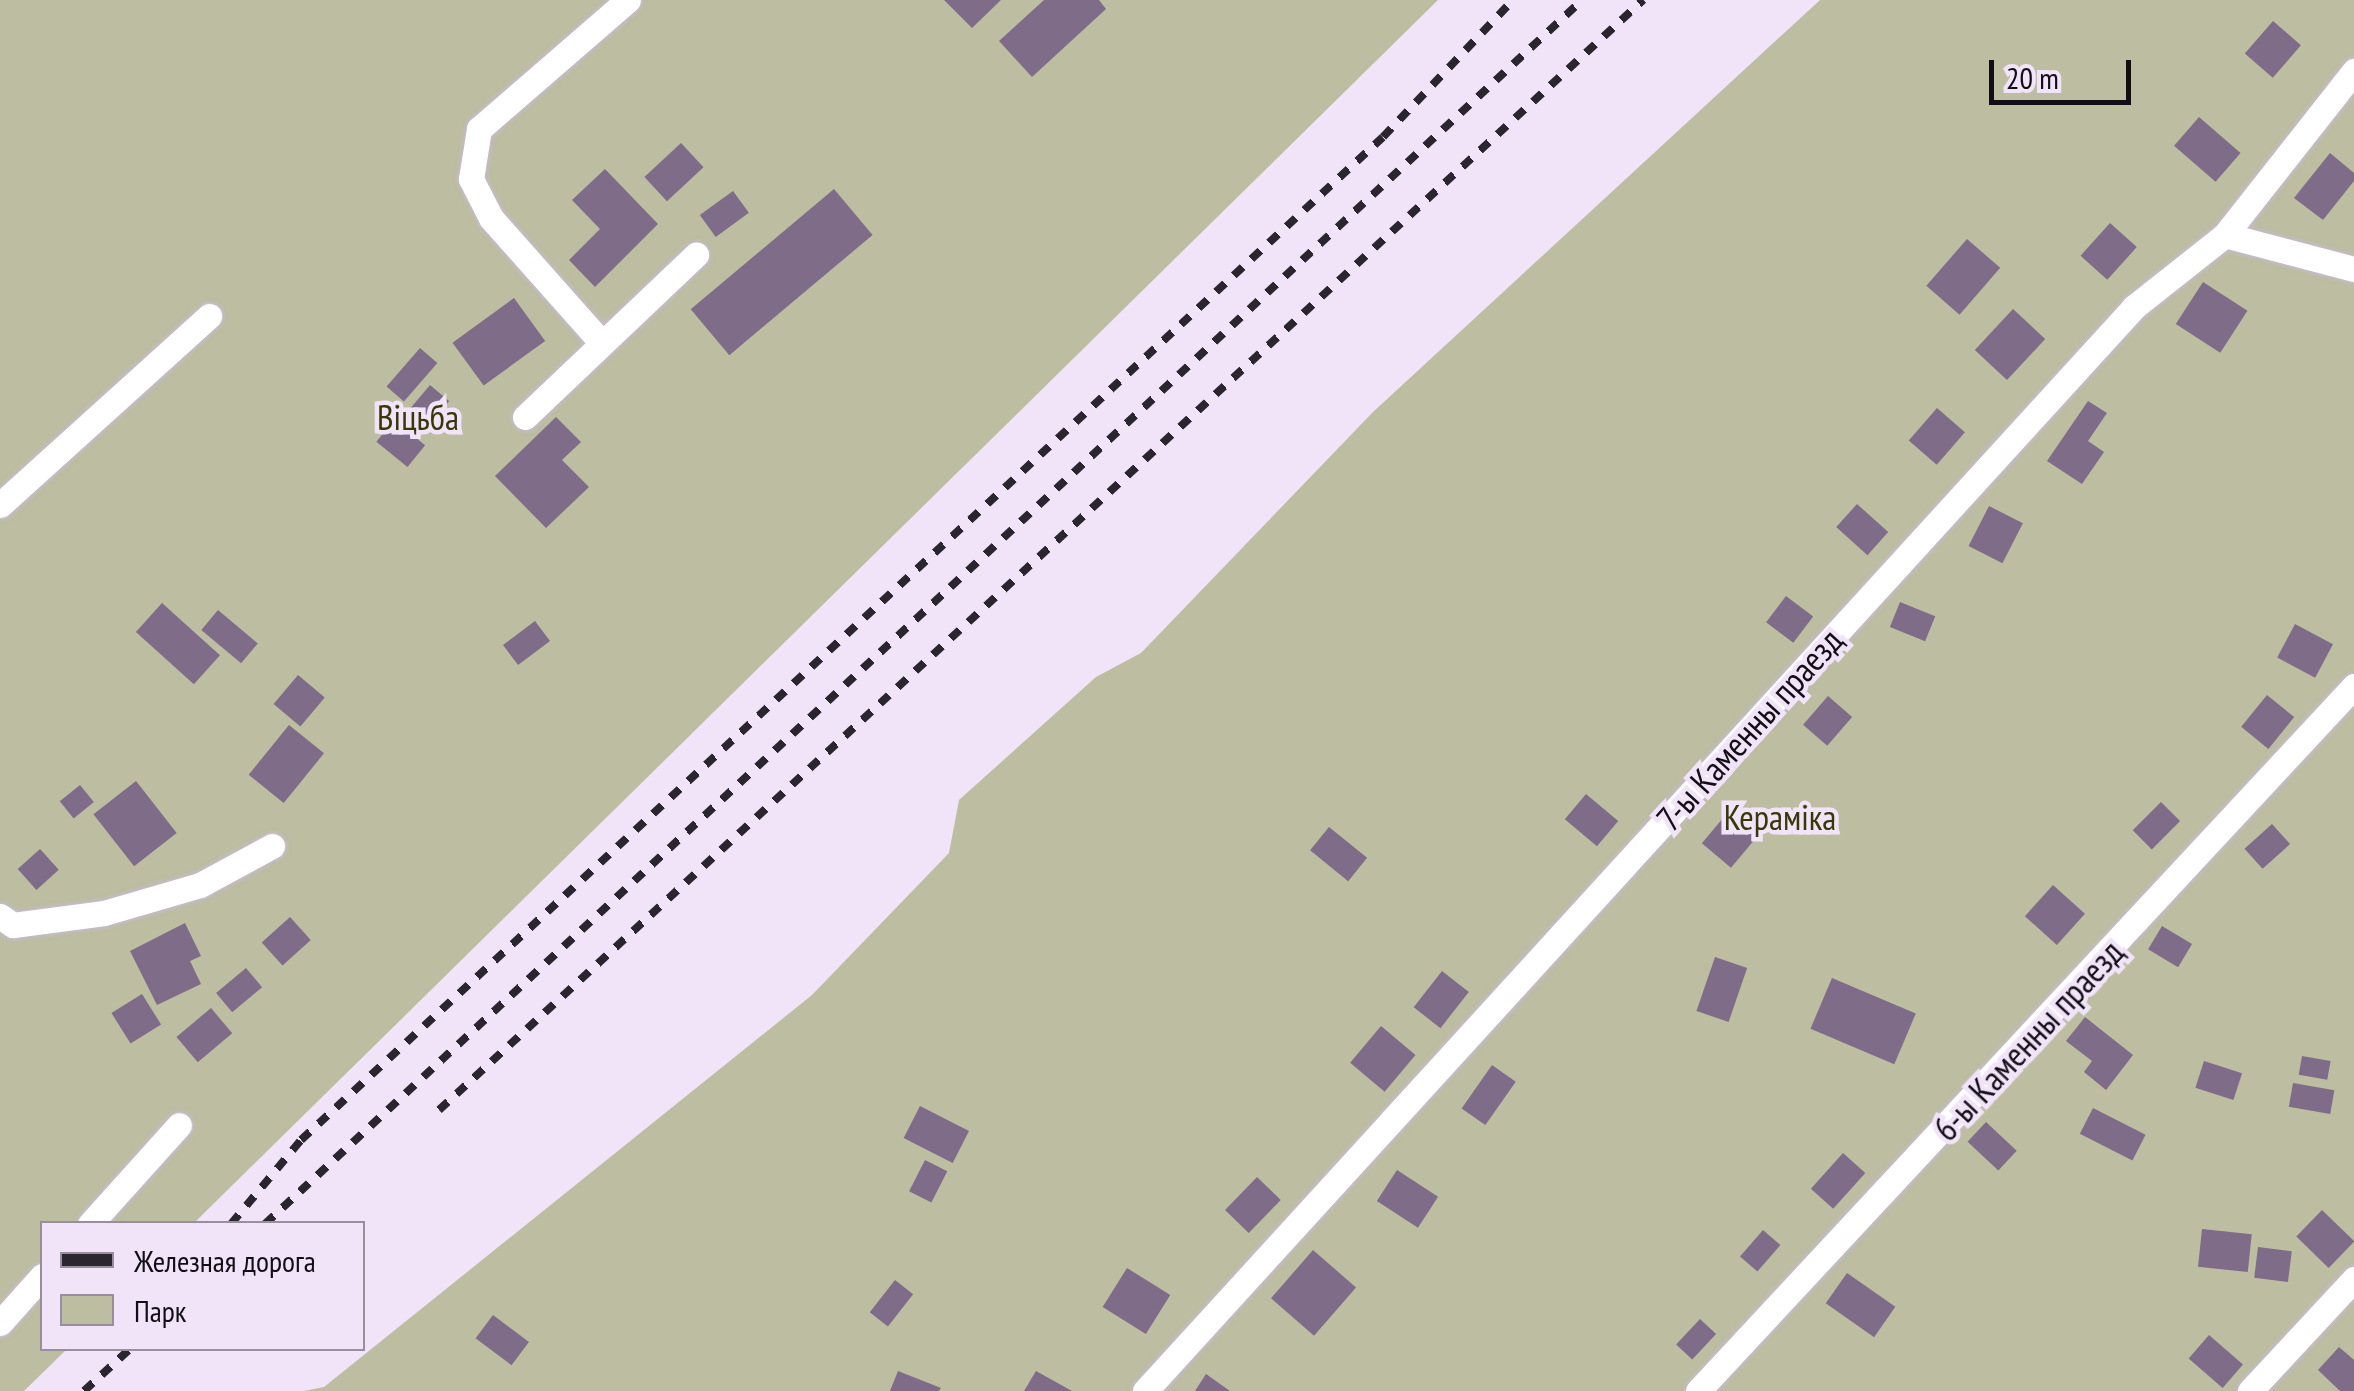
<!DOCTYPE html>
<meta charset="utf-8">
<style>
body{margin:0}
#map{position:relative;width:2354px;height:1391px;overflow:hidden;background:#f1e4f9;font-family:"PT Sans Narrow",sans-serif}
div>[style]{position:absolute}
.green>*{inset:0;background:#bcbda1}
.building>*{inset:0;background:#7f6c89;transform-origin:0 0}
.roads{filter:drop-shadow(0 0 2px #c7bbcf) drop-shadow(0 0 2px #c7bbcf)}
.service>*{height:25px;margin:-12.5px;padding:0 12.5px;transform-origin:12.5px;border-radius:12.5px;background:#fff}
.rail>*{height:8px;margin-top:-4px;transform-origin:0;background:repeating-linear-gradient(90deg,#2a252e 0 12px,transparent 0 24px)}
span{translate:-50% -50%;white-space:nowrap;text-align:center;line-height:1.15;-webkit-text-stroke:9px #f1e4f9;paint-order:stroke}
.park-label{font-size:35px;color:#373709}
.street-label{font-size:35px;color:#120e15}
.legend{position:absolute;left:40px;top:1221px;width:325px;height:130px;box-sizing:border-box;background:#f1e4f9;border:2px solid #988e9e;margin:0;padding:12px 18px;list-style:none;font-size:30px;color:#120e15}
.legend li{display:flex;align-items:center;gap:20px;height:50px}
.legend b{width:50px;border:2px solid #988e9e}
.scale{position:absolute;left:1989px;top:60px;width:142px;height:45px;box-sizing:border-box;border:5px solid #120e15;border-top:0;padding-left:12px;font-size:30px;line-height:35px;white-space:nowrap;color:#120e15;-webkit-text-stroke:8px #f1e4f9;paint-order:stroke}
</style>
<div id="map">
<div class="green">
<i style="clip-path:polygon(0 0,1438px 0,194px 1223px,42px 1224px,42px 1348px,67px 1349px,24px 1391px,0 1391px)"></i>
<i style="clip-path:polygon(1820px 0,2354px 0,2354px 1391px,304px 1391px,324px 1387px,812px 995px,949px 853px,959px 800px,1096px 677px,1141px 653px,1373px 412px)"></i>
</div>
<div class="building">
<i style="clip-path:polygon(944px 0,1001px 0,972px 28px)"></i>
<i style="clip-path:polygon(1044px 0,1099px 0,1106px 9px,1032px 77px,999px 41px)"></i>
<i style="left:2273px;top:21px;width:37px;height:43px;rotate:41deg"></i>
<i style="left:2199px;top:117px;width:55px;height:38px;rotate:41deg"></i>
<i style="left:681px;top:143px;width:33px;height:50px;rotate:47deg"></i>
<i style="clip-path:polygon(2330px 153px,2354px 173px,2354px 181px,2323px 220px,2294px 198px)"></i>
<i style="clip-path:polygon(605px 169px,658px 224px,595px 287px,569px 260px,600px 229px,572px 200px)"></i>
<i style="left:834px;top:189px;width:60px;height:187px;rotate:50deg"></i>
<i style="left:733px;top:191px;width:27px;height:41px;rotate:54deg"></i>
<i style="left:2110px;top:223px;width:36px;height:44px;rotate:42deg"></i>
<i style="left:1967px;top:239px;width:44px;height:62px;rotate:41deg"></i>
<i style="left:2203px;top:282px;width:53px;height:50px;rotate:33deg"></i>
<i style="left:514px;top:298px;width:53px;height:76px;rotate:54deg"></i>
<i style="left:2013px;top:309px;width:44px;height:56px;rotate:43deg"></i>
<i style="left:420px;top:348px;width:23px;height:51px;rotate:41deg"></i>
<i style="left:430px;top:385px;width:25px;height:38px;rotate:40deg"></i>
<i style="clip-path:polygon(2088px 401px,2107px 413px,2088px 441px,2104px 452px,2082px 484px,2047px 461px)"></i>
<i style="left:1937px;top:408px;width:37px;height:43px;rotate:41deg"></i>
<i style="clip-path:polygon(556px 417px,581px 442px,562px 460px,589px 487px,546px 528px,495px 476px)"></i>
<i style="left:394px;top:420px;width:40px;height:28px;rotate:39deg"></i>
<i style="left:1857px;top:504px;width:42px;height:31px;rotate:42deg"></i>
<i style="left:1989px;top:506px;width:38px;height:45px;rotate:27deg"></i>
<i style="left:1786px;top:596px;width:34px;height:33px;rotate:37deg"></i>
<i style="left:1900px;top:602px;width:38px;height:27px;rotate:22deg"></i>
<i style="left:162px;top:603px;width:78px;height:39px;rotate:42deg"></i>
<i style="left:218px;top:610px;width:52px;height:26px;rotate:40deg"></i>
<i style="left:535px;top:621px;width:25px;height:40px;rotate:53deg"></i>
<i style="left:2295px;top:624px;width:43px;height:38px;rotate:28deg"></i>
<i style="left:298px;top:675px;width:35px;height:38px;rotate:40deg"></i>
<i style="left:2267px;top:695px;width:35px;height:41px;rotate:39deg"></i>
<i style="left:1828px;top:696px;width:32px;height:38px;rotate:41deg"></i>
<i style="left:289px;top:725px;width:45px;height:64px;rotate:39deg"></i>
<i style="left:136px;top:781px;width:66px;height:54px;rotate:52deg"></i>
<i style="left:80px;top:785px;width:22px;height:26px;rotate:51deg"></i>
<i style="left:1586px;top:794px;width:42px;height:33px;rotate:40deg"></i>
<i style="left:2161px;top:802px;width:27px;height:40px;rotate:45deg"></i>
<i style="left:1734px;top:805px;width:38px;height:50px;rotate:40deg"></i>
<i style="left:2272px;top:824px;width:27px;height:37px;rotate:48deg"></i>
<i style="left:1329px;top:827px;width:49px;height:30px;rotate:39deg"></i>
<i style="left:40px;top:849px;width:28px;height:30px;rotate:48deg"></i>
<i style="left:2053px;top:885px;width:43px;height:42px;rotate:42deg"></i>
<i style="left:290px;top:917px;width:31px;height:38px;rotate:48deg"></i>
<i style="clip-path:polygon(185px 923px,201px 956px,190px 961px,201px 984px,157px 1005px,130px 951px)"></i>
<i style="left:2162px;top:926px;width:35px;height:27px;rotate:31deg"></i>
<i style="left:1715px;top:957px;width:34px;height:57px;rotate:19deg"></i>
<i style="left:246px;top:968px;width:25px;height:39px;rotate:50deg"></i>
<i style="left:1442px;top:971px;width:34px;height:46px;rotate:38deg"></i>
<i style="left:1832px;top:978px;width:91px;height:55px;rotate:23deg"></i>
<i style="left:142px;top:994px;width:36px;height:36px;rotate:58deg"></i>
<i style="left:211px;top:1008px;width:33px;height:45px;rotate:50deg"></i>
<i style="clip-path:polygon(2085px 1017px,2133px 1055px,2106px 1090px,2084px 1072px,2092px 1061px,2066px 1041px)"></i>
<i style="left:1381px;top:1026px;width:45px;height:48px;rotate:40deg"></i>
<i style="left:2302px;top:1056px;width:29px;height:19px;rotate:10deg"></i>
<i style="left:2204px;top:1061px;width:40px;height:28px;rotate:18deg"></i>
<i style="left:1492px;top:1065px;width:29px;height:53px;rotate:35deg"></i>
<i style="left:2293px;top:1083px;width:42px;height:24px;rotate:10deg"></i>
<i style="left:920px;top:1106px;width:55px;height:36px;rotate:27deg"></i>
<i style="left:2093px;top:1108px;width:59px;height:29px;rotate:27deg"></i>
<i style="left:1986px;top:1122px;width:42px;height:27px;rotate:43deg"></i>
<i style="left:1843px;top:1153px;width:30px;height:48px;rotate:42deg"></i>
<i style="left:925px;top:1160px;width:25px;height:35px;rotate:27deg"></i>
<i style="left:1397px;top:1170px;width:49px;height:37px;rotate:33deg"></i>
<i style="left:1257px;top:1177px;width:33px;height:46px;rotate:44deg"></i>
<i style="left:2322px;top:1210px;width:45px;height:37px;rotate:44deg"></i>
<i style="left:2202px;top:1229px;width:50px;height:38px;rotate:6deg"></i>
<i style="left:1763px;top:1230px;width:23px;height:35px;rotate:41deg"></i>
<i style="left:2258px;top:1247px;width:34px;height:31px;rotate:7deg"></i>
<i style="left:1313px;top:1250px;width:57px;height:64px;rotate:41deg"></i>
<i style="left:1127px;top:1268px;width:51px;height:46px;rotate:32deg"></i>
<i style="left:1847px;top:1273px;width:59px;height:37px;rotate:35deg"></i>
<i style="left:895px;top:1280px;width:23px;height:41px;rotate:38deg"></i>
<i style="left:493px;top:1315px;width:45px;height:29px;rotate:37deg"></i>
<i style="left:1700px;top:1319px;width:22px;height:35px;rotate:43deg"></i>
<i style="left:2209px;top:1335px;width:45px;height:31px;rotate:41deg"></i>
<i style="clip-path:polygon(2339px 1347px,2354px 1360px,2354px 1391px,2340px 1391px,2318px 1370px)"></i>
<i style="clip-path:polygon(898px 1371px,941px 1388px,939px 1391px,890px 1391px)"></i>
<i style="clip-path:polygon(1036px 1371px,1072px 1391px,1024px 1391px)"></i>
<i style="clip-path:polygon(1206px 1374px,1230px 1391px,1195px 1391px)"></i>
</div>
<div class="roads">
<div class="service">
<i style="left:2225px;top:235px;width:133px;rotate:14.8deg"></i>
<i style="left:601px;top:342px;width:166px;rotate:-131.6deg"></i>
<i style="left:491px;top:218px;width:44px;rotate:-117.1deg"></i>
<i style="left:471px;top:179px;width:51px;rotate:-80.9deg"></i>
<i style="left:479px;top:129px;width:197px;rotate:-40.9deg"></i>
<i style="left:525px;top:417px;width:236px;rotate:-43.5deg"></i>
<i style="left:0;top:505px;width:282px;rotate:-42.1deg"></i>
<i style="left:0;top:916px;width:16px;rotate:35deg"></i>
<i style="left:13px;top:925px;width:92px;rotate:-7.5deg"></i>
<i style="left:104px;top:913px;width:100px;rotate:-16.3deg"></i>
<i style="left:200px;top:885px;width:82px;rotate:-28.4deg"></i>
<i style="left:90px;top:1224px;width:133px;rotate:-48deg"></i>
<i style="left:0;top:1323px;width:63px;rotate:-48.2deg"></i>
<i style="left:1145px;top:1391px;width:1467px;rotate:-47.62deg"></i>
<i style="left:2134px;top:307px;width:116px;rotate:-38.4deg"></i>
<i style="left:2225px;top:235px;width:209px;rotate:-51.8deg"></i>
<i style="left:1698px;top:1391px;width:963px;rotate:-47.06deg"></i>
<i style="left:2250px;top:1391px;width:153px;rotate:-47.1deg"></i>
</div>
</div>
<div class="rail">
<i style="left:439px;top:1110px;width:1638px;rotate:-42.67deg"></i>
<i style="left:231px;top:1224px;width:109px;rotate:-50.2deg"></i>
<i style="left:301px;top:1140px;width:1475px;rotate:-42.83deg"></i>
<i style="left:1383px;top:137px;width:189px;rotate:-46.5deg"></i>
<i style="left:265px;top:1224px;width:1798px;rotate:-42.9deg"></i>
<i style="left:84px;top:1391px;width:64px;rotate:-42.5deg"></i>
</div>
<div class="park-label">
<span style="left:418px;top:417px">Віцьба</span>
<span style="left:1780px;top:817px">Кераміка</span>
</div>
<div class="street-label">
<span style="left:1749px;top:729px;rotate:-48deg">7-ы Каменны праезд</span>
<span style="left:2028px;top:1040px;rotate:-47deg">6-ы Каменны праезд</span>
</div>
<ul class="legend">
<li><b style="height:12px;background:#2a252e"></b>Железная дорога</li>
<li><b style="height:28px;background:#bcbda1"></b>Парк</li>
</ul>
<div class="scale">20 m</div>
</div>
